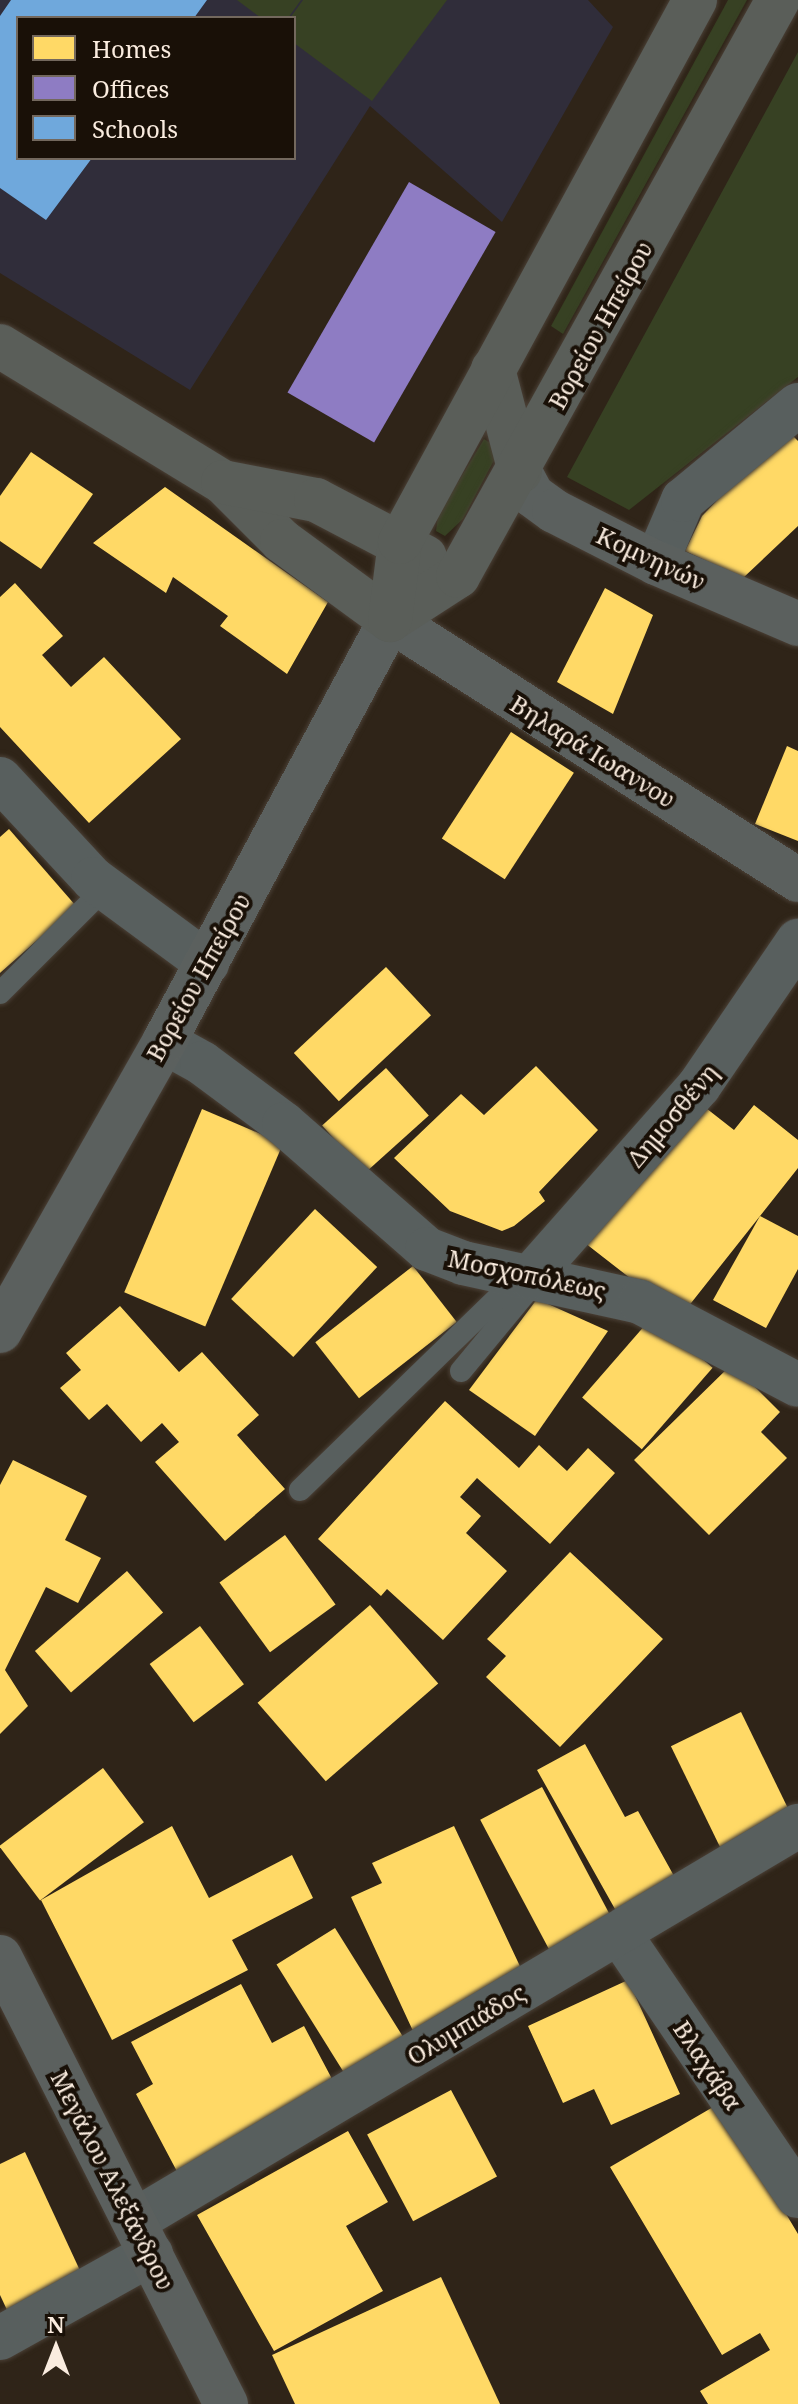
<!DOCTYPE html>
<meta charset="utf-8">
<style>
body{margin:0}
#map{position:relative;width:798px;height:2404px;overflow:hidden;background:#2f2418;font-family:"Noto Serif",serif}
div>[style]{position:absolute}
.education>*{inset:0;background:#302d3a}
.green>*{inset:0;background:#374123}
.homes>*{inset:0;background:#ffd966;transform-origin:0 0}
.offices>*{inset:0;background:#8e7cc3;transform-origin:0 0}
.schools>*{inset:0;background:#6fa8dc}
.roads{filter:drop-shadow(0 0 2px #4a4036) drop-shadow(0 0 2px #4a4036)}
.service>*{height:22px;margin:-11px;padding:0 11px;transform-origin:11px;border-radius:11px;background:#585f5e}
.minor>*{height:44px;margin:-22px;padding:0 22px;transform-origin:22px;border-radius:22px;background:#585f5e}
.secondary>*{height:44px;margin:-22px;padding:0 22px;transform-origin:22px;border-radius:22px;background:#5b605e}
.primary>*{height:44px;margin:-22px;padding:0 22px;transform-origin:22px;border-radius:22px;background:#5a5e59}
span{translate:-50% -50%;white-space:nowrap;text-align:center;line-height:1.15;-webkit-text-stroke:8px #191007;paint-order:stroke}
.street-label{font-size:24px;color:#faecdf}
.legend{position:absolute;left:16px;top:16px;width:280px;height:144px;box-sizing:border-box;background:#191007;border:2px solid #73685d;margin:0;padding:10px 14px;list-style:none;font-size:24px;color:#faecdf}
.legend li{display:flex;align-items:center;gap:16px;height:40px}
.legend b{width:40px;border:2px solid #73685d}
.north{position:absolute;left:16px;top:2308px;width:80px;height:80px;-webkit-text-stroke:6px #191007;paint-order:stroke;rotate:0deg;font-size:22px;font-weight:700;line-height:32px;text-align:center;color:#faecdf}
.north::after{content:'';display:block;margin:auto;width:28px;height:36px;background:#faecdf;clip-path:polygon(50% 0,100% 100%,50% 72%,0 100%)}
</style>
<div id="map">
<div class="education">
<i style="clip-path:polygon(evenodd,0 0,588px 0,613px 27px,502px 222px,370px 106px,190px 390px,0 273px,0 0,18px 18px,294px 18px,294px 158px,18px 158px,18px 18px)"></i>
</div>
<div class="green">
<i style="clip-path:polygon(237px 0,301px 0,288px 18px,261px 18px)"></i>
<i style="clip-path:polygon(303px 0,447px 0,372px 101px,294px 43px,294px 18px,290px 18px)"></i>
<i style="clip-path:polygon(728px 0,747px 0,563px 334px,551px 326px)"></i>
<i style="clip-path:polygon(798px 52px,798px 377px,629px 510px,567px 477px)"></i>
<i style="clip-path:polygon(484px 439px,500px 449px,463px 519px,445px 536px,436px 531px,438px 515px)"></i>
</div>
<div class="homes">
<i style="clip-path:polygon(786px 429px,798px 441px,798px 526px,743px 578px,685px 551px,702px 516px)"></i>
<i style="clip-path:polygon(31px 452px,93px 494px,41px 569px,0 541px,0 496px)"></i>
<i style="clip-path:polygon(165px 487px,328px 602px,287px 674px,220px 626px,228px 616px,173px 577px,166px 593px,93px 543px)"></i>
<i style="clip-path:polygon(15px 583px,63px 636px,42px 655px,71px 687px,104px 657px,181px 739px,89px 823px,0 727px,0 597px)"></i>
<i style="clip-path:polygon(605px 588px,653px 615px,613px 714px,557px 682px)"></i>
<i style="left:511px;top:732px;width:75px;height:127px;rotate:33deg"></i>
<i style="clip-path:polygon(787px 746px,798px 751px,798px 841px,755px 824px)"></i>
<i style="clip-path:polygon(9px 829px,76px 906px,0 973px,0 837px)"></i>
<i style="left:386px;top:967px;width:66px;height:126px;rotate:47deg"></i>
<i style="clip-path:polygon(536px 1066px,598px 1130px,539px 1192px,545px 1201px,514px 1226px,502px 1231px,450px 1211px,394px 1158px,461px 1094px,484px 1115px)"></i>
<i style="left:386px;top:1068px;width:64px;height:86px;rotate:48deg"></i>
<i style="clip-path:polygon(697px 1101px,734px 1130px,754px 1105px,798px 1140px,798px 1168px,680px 1317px,585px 1243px)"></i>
<i style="left:202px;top:1109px;width:88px;height:199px;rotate:23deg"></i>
<i style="left:315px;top:1209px;width:85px;height:123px;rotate:43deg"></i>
<i style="clip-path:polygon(760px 1216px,798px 1236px,798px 1269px,766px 1328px,713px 1300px)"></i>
<i style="left:413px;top:1266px;width:71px;height:124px;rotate:52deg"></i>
<i style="clip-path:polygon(537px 1299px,608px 1331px,535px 1436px,469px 1390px)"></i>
<i style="clip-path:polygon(120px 1306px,179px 1372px,202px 1352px,259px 1415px,237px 1435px,285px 1489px,225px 1541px,155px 1462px,179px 1442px,162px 1423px,141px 1442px,107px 1404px,89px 1420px,60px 1388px,81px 1370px,66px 1353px)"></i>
<i style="left:653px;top:1316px;width:79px;height:108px;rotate:41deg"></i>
<i style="clip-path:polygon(732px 1364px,780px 1412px,761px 1432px,787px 1458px,709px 1535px,634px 1460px)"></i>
<i style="clip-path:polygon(445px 1401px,519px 1468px,539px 1445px,567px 1471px,588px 1448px,615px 1473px,550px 1544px,477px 1478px,460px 1497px,481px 1516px,466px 1533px,507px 1571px,443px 1640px,387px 1589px,381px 1596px,318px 1539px)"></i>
<i style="clip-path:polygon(13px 1460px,87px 1496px,65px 1540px,101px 1558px,78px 1603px,46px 1587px,5px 1670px,28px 1706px,0 1734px,0 1485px)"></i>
<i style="left:285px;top:1535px;width:86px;height:81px;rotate:54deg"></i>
<i style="clip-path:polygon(570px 1552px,663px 1639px,560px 1747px,486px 1677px,506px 1656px,487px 1639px)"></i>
<i style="left:127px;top:1571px;width:55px;height:122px;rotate:49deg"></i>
<i style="left:370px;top:1605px;width:104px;height:149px;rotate:49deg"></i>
<i style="left:200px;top:1626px;width:73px;height:63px;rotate:53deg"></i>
<i style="left:741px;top:1712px;width:116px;height:78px;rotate:64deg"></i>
<i style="clip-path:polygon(585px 1744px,625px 1817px,638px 1811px,679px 1885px,620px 1918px,537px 1770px)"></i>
<i style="left:103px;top:1768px;width:68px;height:130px;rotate:53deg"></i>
<i style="left:542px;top:1787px;width:148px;height:70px;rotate:62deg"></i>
<i style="clip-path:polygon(172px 1826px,209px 1898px,292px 1855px,313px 1898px,232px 1940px,248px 1970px,112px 2040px,41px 1900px)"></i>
<i style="clip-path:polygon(454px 1826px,526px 1979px,413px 2031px,351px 1897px,382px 1883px,372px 1863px)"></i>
<i style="left:335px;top:1928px;width:136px;height:69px;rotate:58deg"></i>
<i style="clip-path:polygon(628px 1980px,680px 2094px,611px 2125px,594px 2089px,563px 2103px,528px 2026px)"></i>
<i style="clip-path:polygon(241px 1984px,272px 2043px,304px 2026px,340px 2094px,181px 2179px,136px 2094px,153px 2084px,131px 2042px)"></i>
<i style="left:451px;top:2090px;width:98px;height:95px;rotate:62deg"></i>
<i style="clip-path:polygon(720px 2103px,798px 2234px,798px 2404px,708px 2404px,700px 2391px,770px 2350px,760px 2333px,722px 2355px,610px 2167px)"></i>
<i style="clip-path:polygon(348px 2131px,388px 2202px,346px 2226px,383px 2291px,274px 2351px,197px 2215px)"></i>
<i style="clip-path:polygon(25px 2152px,83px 2277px,8px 2312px,0 2295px,0 2164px)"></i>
<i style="clip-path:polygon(441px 2277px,500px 2404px,295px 2404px,272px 2355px)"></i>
</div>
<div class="offices">
<i style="left:409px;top:182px;width:100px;height:243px;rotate:30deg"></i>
</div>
<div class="schools">
<i style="clip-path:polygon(11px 0,207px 0,194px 18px,18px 18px,18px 158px,92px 158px,46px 220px,0 188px,0 16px)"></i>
</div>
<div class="roads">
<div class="service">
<i style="left:0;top:993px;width:148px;rotate:-45deg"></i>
<i style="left:461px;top:1371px;width:121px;rotate:-50.4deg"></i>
<i style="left:300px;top:1490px;width:308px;rotate:-44.2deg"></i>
</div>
<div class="minor">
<i style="left:656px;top:563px;width:69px;rotate:-66.8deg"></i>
<i style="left:683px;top:500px;width:149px;rotate:-39.6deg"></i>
<i style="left:0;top:779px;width:137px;rotate:47.1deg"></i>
<i style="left:93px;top:879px;width:142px;rotate:36.4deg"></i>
<i style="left:164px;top:1042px;width:43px;rotate:28.9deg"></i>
<i style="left:202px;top:1063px;width:102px;rotate:36.6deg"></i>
<i style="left:284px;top:1124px;width:190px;rotate:41.2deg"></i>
<i style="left:427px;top:1249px;width:39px;rotate:21deg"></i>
<i style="left:463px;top:1263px;width:181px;rotate:12.4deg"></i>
<i style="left:640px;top:1302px;width:178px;rotate:27.7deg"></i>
<i style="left:530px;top:1277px;width:255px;rotate:-48.5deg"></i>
<i style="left:699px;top:1086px;width:176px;rotate:-55.7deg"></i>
<i style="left:619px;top:1933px;width:318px;rotate:55.8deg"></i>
<i style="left:134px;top:2221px;width:773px;rotate:-30.75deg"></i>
<i style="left:0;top:2338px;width:173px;rotate:-29.1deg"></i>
</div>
<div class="secondary">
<i style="left:520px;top:472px;width:26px;rotate:62deg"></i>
<i style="left:532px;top:495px;width:27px;rotate:36deg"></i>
<i style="left:554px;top:511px;width:114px;rotate:27deg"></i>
<i style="left:656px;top:563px;width:155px;rotate:23.2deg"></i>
<i style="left:0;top:1331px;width:332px;rotate:-60.4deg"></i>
<i style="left:164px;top:1042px;width:479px;rotate:-61.8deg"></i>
<i style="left:390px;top:620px;width:484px;rotate:32.5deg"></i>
<i style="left:0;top:1957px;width:501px;rotate:63.18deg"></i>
</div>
<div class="primary">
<i style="left:0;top:346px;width:261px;rotate:31.4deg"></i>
<i style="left:223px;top:482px;width:83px;rotate:45deg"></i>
<i style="left:282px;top:541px;width:134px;rotate:36.2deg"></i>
<i style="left:493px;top:369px;width:106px;rotate:75.3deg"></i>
<i style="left:223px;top:482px;width:95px;rotate:11deg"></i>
<i style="left:316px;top:500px;width:123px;rotate:27.6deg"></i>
<i style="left:390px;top:620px;width:81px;rotate:-32.9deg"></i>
<i style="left:458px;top:576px;width:659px;rotate:-60.95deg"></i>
<i style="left:390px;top:620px;width:79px;rotate:-82.7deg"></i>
<i style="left:400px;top:542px;width:617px;rotate:-61.44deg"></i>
</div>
</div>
<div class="street-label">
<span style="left:600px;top:325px;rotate:-61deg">Βορείου Ηπείρου</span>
<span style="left:651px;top:558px;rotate:25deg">Κομνηνών</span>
<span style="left:593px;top:751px;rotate:32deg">Βηλαρά Ιωαννου</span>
<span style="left:198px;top:977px;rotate:-61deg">Βορείου Ηπείρου</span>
<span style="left:672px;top:1115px;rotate:-50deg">Δημοσθένη</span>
<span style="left:527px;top:1274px;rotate:12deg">Μοσχοπόλεως</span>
<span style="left:466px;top:2024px;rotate:-31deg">Ολυμπιάδος</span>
<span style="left:708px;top:2065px;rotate:56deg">Βλαχάβα</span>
<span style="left:113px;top:2180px;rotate:63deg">Μεγάλου Αλεξάνδρου</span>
</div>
<ul class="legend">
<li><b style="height:22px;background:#ffd966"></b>Homes</li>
<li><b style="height:22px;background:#8e7cc3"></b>Offices</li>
<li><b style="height:22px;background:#6fa8dc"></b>Schools</li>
</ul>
<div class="north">N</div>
</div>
